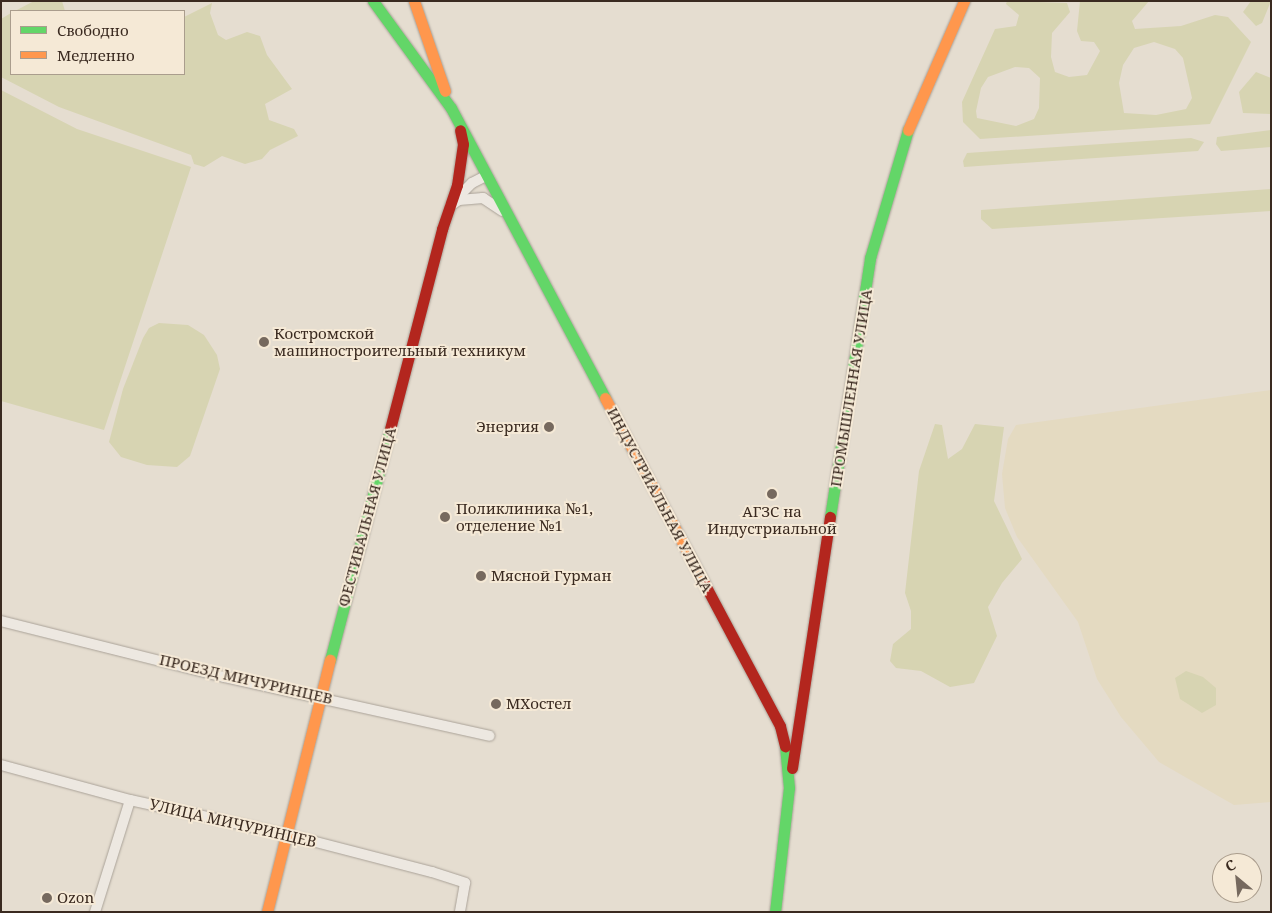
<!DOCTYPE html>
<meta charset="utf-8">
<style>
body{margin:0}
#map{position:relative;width:1272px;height:913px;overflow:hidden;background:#e5ddd0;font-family:"Noto Serif",serif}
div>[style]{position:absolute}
.farmland>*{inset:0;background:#e4dac1}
.green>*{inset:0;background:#d7d4b2}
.roads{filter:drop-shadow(0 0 1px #aaa298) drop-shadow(0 0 1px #aaa298)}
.street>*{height:10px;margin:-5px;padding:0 5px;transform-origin:5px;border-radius:5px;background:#ede8e1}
.fast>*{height:11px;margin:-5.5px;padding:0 5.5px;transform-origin:5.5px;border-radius:5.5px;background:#63d668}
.slow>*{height:11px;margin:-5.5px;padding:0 5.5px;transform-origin:5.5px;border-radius:5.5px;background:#ff974d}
.jam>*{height:11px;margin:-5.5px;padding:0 5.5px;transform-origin:5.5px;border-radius:5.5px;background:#b3261e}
.dots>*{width:14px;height:14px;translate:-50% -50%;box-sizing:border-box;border:2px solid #f5e9d6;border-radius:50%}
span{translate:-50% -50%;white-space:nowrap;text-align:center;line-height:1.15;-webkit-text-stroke:4px #f5e9d6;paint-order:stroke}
.poi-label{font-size:15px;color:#3a2a20}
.left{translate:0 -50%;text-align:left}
.right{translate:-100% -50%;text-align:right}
.street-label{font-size:15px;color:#3a2a20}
.frame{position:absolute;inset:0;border:2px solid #3a2a20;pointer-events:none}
.legend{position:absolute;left:10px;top:10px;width:175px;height:65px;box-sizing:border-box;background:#f5e9d6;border:1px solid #aa9d8d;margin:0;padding:6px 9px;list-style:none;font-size:15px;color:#3a2a20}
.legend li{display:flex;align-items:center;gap:10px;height:25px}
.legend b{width:25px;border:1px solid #aa9d8d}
.north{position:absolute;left:1212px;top:853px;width:50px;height:50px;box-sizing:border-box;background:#f5e9d6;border:1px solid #aa9d8d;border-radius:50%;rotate:332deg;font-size:14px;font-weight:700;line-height:20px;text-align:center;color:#3a2a20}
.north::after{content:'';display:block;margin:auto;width:18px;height:22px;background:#76695e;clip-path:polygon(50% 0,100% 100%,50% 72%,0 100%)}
</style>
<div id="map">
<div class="farmland">
<i style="clip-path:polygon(1271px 390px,1271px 802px,1234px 805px,1159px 762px,1121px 717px,1097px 679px,1078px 622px,1017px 537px,1005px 508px,1002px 474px,1008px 439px,1016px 425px)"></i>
</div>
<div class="green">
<i style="clip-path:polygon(34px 1px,62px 1px,65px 11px,15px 11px)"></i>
<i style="clip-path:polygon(evenodd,1007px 1px,1067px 3px,1070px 12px,1052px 33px,1051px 57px,1055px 72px,1069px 77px,1087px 75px,1100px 51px,1094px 42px,1081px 41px,1077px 31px,1080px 1px,1149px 1px,1132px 21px,1135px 29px,1181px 26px,1215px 15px,1228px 17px,1251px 42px,1210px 124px,980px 139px,963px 122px,962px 102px,995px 29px,1016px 26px,1019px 15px,1006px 4px,1007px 1px,1154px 42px,1175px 49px,1183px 58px,1192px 98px,1186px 109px,1156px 115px,1124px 113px,1119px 83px,1123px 65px,1134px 48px,1154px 42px,1007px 1px,1015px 67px,1029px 68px,1040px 78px,1039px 108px,1034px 119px,1016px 126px,977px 118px,976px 111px,981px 88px,988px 77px,1015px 67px)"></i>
<i style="clip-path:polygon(1251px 1px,1271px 1px,1262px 23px,1256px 26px,1243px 12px)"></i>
<i style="clip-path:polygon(212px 3px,210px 13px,218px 35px,226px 40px,247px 32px,260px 36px,267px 55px,292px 89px,265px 104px,269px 120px,294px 129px,298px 136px,270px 150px,262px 159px,245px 164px,222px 156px,204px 167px,194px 164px,191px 155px,59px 107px,1px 77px,1px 19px,11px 13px,11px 74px,184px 74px,184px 17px)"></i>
<i style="clip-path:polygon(1256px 72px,1271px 78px,1271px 114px,1243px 113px,1239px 92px)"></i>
<i style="clip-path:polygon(1px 90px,77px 129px,191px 167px,104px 430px,1px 401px)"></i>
<i style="clip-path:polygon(1271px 130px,1271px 147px,1221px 151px,1216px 144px,1217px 137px)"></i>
<i style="clip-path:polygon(1191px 138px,1204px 142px,1198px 151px,964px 167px,963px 161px,967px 153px)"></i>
<i style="clip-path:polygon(1271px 189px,1271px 211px,992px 229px,981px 219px,981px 210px)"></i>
<i style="clip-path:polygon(159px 323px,188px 325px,204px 335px,217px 355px,220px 369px,190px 456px,177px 467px,147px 465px,121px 457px,109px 442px,123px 389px,143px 338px,149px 328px)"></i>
<i style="clip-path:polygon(935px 424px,942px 425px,948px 459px,962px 449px,975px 424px,1004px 427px,994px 501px,1022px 559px,1002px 583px,988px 607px,997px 636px,974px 683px,950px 687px,921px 671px,896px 668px,890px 661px,893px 644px,911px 629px,911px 611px,905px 593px,919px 471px)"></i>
<i style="clip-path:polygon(1186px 671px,1203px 677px,1216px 688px,1216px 705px,1202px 713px,1180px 699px,1175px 678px)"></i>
</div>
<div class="roads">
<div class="street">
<i style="left:454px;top:201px;width:25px;rotate:-45deg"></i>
<i style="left:472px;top:183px;width:16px;rotate:-27deg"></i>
<i style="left:450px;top:206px;width:11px;rotate:-34deg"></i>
<i style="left:459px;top:200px;width:24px;rotate:-5deg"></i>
<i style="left:483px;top:198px;width:23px;rotate:34deg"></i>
<i style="left:1px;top:621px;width:230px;rotate:14.1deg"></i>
<i style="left:224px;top:677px;width:272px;rotate:12.5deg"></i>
<i style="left:1px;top:765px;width:134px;rotate:15.2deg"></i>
<i style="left:130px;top:800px;width:159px;rotate:12.4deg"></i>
<i style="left:285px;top:834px;width:152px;rotate:14.5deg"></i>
<i style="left:432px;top:872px;width:35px;rotate:18deg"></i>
<i style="left:465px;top:883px;width:29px;rotate:100deg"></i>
<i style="left:95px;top:912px;width:117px;rotate:-72.6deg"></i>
</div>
<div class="fast">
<i style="left:373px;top:1px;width:132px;rotate:53.9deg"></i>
<i style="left:451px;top:108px;width:328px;rotate:62deg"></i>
<i style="left:830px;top:517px;width:262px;rotate:-81.2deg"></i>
<i style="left:870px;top:258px;width:134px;rotate:-73.5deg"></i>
<i style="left:330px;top:660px;width:239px;rotate:-75.4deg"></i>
<i style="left:775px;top:912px;width:125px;rotate:-83.6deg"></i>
<i style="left:789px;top:788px;width:42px;rotate:-95.4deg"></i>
</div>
<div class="slow">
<i style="left:414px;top:1px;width:95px;rotate:71deg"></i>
<i style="left:908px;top:130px;width:141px;rotate:-66.5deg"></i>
<i style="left:605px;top:398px;width:210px;rotate:61.8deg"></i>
<i style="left:267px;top:912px;width:260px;rotate:-76deg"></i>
</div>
<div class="jam">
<i style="left:390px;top:429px;width:207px;rotate:-75.4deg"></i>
<i style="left:442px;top:229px;width:46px;rotate:-71.2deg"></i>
<i style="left:457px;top:185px;width:41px;rotate:-81.7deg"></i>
<i style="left:463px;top:144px;width:14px;rotate:-102deg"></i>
<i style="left:704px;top:583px;width:162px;rotate:62deg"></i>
<i style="left:780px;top:726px;width:21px;rotate:76deg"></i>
<i style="left:792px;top:768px;width:254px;rotate:-81.4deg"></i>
</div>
</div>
<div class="dots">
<i style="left:264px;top:342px;background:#76695e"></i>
<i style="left:549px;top:427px;background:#76695e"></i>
<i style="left:772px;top:494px;background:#76695e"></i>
<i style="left:445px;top:517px;background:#76695e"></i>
<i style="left:481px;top:576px;background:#76695e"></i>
<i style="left:496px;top:704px;background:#76695e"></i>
<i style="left:47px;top:898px;background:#76695e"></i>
</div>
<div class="poi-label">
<span class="left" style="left:274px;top:342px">Костромской<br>машиностроительный техникум</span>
<span class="right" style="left:539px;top:427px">Энергия</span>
<span class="left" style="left:456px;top:517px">Поликлиника №1,<br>отделение №1</span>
<span style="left:772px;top:520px">АГЗС на<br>Индустриальной</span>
<span class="left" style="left:491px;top:576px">Мясной Гурман</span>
<span class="left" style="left:506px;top:704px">МХостел</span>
<span class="left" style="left:57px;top:898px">Ozon</span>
</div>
<div class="street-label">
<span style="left:851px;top:388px;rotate:-81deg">ПРОМЫШЛЕННАЯ УЛИЦА</span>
<span style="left:660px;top:500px;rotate:62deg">ИНДУСТРИАЛЬНАЯ УЛИЦА</span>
<span style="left:367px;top:517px;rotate:-75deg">ФЕСТИВАЛЬНАЯ УЛИЦА</span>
<span style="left:246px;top:679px;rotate:13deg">ПРОЕЗД МИЧУРИНЦЕВ</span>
<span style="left:233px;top:823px;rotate:13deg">УЛИЦА МИЧУРИНЦЕВ</span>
</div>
<div class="frame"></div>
<ul class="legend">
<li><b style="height:6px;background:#63d668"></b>Свободно</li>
<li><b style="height:6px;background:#ff974d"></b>Медленно</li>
</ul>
<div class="north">С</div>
</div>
